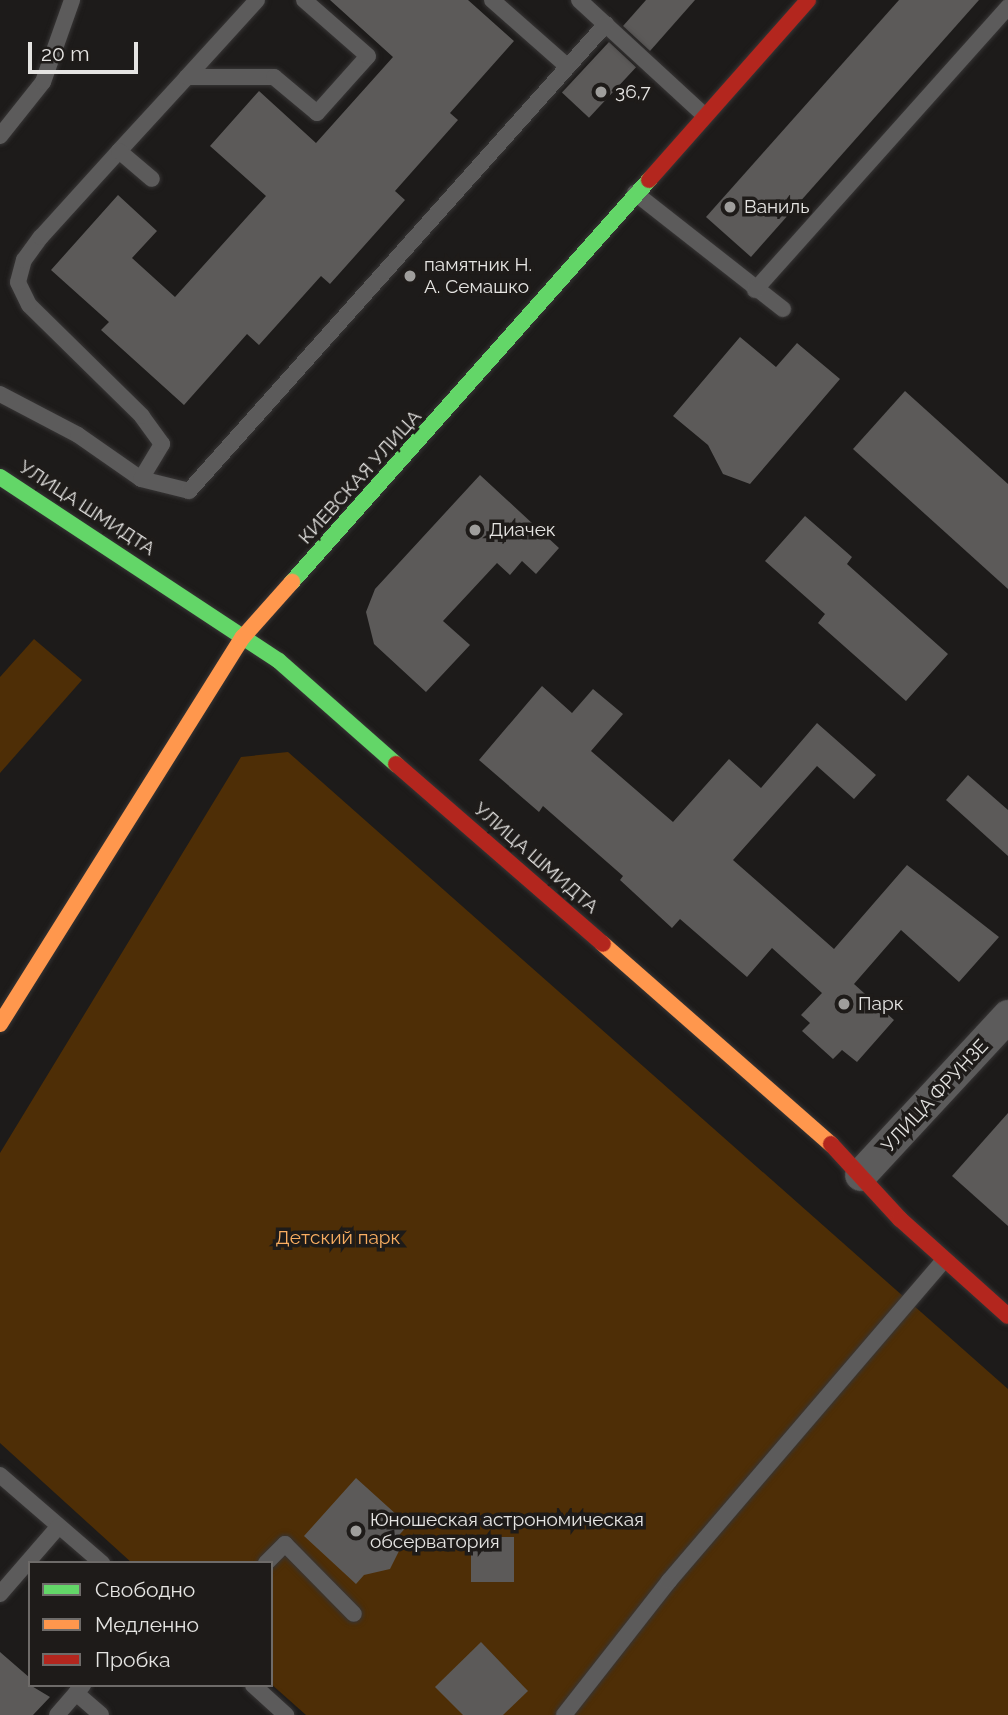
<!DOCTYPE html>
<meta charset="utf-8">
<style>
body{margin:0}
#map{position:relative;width:1008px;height:1715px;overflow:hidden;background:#1d1b1a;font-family:Raleway,sans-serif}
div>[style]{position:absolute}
.green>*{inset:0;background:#4e2e06}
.building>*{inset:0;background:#5c5a59;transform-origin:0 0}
.roads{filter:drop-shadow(0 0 2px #373535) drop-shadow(0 0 2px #373535)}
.lane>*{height:16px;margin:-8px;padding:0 8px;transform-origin:8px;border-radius:8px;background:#5c5b5b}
.street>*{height:32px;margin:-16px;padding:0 16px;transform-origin:16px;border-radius:16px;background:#5c5b5b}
.fast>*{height:16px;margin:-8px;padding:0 8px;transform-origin:8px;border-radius:8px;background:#63d668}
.slow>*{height:16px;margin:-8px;padding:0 8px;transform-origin:8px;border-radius:8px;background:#ff974d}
.jam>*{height:16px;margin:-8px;padding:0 8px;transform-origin:8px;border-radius:8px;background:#b3261e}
.dots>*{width:19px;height:19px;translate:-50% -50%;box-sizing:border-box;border:4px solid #1e1b19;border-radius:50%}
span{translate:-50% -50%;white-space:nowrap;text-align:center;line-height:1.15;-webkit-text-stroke:7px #1e1b19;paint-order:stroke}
.poi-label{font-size:19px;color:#e5e4e2}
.left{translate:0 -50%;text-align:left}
.street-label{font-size:19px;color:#e5e4e2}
.park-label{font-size:19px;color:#faae61}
.legend{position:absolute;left:28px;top:1561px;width:245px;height:126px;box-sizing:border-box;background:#1e1b19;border:2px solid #6e6b69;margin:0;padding:9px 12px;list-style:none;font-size:21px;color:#e5e4e2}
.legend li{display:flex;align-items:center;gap:14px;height:35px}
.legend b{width:35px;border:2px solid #6e6b69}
.scale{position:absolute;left:28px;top:42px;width:110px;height:32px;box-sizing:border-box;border:4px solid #e5e4e2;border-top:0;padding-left:9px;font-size:21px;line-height:24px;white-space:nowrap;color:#e5e4e2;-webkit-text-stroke:5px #1e1b19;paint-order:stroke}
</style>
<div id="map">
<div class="green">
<i style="clip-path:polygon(34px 639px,82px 680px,0 773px,0 677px)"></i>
<i style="clip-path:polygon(288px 752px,1008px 1389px,1008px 1715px,306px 1715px,271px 1684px,271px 1563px,132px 1563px,0 1443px,0 1153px,241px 757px)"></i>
</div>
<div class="building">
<i style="clip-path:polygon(330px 0,468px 0,514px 41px,450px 113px,458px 120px,395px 191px,405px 200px,330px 284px,321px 276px,259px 345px,247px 334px,184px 405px,101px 330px,109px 322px,51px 270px,118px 195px,157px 231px,132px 258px,175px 297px,266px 196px,210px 146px,259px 91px,316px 143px,393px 57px)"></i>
<i style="clip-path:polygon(646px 0,695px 0,650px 51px,623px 26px)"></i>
<i style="clip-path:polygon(899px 0,979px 0,751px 257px,706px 217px)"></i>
<i style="left:609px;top:42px;width:37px;height:69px;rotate:43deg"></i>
<i style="clip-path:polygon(740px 337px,776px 367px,797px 343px,840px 379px,750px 484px,723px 474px,708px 445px,673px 416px)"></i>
<i style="clip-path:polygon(905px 391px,1008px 484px,1008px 589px,853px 449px)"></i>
<i style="clip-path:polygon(480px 475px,559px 548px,536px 574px,522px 561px,510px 575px,497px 563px,443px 621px,470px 645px,426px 692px,374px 644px,366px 612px,375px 589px)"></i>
<i style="clip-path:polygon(805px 516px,852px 557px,847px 564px,948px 654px,906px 701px,818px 623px,825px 614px,765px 561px)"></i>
<i style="clip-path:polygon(542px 686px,572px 713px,593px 689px,623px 714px,591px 751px,673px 822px,729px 759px,761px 788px,817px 723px,876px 775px,854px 799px,817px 766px,733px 860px,834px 949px,907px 865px,999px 937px,959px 982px,901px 930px,854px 984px,894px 1020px,857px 1062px,842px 1050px,833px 1059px,802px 1031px,810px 1023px,801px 1015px,822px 993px,772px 948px,747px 977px,680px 919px,672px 928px,620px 880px,623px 876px,543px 806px,539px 812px,479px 760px)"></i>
<i style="clip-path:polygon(968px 775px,1008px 810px,1008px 856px,946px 800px)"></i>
<i style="clip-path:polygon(1008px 1113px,1008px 1226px,952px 1176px)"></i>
<i style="clip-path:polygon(356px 1478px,408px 1525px,393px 1542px,399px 1551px,390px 1569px,364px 1575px,356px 1584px,304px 1536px)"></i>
<i style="left:471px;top:1537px;width:43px;height:45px"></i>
<i style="clip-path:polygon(481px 1642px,528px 1691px,503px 1715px,463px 1715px,435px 1687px)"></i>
<i style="clip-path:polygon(0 1652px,30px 1678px,30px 1685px,50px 1697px,33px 1715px,0 1715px)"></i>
</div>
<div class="roads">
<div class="lane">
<i style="left:492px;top:0;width:101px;rotate:41.4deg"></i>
<i style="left:579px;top:0;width:170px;rotate:42.6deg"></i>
<i style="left:187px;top:77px;width:104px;rotate:-47.7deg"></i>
<i style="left:0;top:136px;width:69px;rotate:-51.5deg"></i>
<i style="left:43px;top:82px;width:87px;rotate:-70.5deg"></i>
<i style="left:119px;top:151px;width:100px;rotate:-47.4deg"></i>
<i style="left:187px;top:77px;width:87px"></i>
<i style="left:274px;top:77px;width:56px;rotate:39.9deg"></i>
<i style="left:317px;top:113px;width:76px;rotate:-48.2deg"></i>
<i style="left:368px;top:56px;width:85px;rotate:-138.8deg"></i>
<i style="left:635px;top:193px;width:188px;rotate:38.1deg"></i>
<i style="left:755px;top:290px;width:380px;rotate:-48.2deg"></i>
<i style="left:0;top:394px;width:88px;rotate:27.7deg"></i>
<i style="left:78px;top:435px;width:77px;rotate:34.9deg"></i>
<i style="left:141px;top:479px;width:49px;rotate:14deg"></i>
<i style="left:189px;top:491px;width:626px;rotate:-48.24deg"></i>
<i style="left:141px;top:479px;width:41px;rotate:-59deg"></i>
<i style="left:162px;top:444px;width:34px;rotate:-126deg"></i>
<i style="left:142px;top:416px;width:158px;rotate:-135.5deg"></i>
<i style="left:29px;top:305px;width:25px;rotate:-116deg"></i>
<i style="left:18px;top:282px;width:23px;rotate:-75deg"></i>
<i style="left:24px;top:260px;width:29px;rotate:-54deg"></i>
<i style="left:41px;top:237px;width:116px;rotate:-47.8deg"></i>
<i style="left:119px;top:151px;width:43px;rotate:40.3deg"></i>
<i style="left:0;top:1475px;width:135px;rotate:40.8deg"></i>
<i style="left:266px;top:1563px;width:27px;rotate:-45deg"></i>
<i style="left:285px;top:1544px;width:98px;rotate:45.4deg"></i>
<i style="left:0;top:1594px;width:89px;rotate:-49.1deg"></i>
<i style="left:253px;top:1685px;width:45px;rotate:42.3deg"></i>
<i style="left:76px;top:1693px;width:33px;rotate:41deg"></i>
<i style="left:57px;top:1715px;width:40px;rotate:-49deg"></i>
<i style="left:564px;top:1715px;width:170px;rotate:-51.9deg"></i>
<i style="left:669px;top:1581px;width:423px;rotate:-49.4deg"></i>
</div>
<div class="street">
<i style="left:861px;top:1175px;width:217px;rotate:-47.2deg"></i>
</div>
<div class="fast">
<i style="left:0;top:477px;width:334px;rotate:33.4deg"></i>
<i style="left:279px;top:661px;width:156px;rotate:41.4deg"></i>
<i style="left:292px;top:582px;width:538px;rotate:-48.39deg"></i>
</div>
<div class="slow">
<i style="left:603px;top:944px;width:303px;rotate:41.3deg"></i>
<i style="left:0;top:1024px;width:457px;rotate:-57.9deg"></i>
<i style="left:243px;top:637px;width:74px;rotate:-48.3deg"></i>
</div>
<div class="jam">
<i style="left:649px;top:180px;width:240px;rotate:-48.5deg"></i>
<i style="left:396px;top:764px;width:274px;rotate:41deg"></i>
<i style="left:831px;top:1144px;width:102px;rotate:47.4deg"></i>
<i style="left:900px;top:1219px;width:145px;rotate:41.9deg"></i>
</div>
</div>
<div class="dots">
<i style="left:601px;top:92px;background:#9f9e9c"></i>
<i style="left:730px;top:207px;background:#9f9e9c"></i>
<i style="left:410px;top:276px;background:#9f9e9c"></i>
<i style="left:475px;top:530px;background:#9f9e9c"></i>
<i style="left:844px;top:1004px;background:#9f9e9c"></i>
<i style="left:356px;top:1531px;background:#9f9e9c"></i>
</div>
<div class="poi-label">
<span class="left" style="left:615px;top:92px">36,7</span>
<span class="left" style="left:744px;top:207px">Ваниль</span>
<span class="left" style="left:424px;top:276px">памятник Н.<br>А. Семашко</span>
<span class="left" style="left:489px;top:530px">Диачек</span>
<span class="left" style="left:858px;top:1004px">Парк</span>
<span class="left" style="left:370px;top:1531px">Юношеская астрономическая<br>обсерватория</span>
</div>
<div class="street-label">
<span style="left:360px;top:477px;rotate:-48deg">КИЕВСКАЯ УЛИЦА</span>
<span style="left:87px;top:508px;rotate:33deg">УЛИЦА ШМИДТА</span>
<span style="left:536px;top:858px;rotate:41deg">УЛИЦА ШМИДТА</span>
<span style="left:935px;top:1096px;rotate:-47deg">УЛИЦА ФРУНЗЕ</span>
</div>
<div class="park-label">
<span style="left:338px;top:1238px">Детский парк</span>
</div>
<ul class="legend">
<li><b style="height:9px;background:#63d668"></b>Свободно</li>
<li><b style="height:9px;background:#ff974d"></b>Медленно</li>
<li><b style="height:9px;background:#b3261e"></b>Пробка</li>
</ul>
<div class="scale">20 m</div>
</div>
